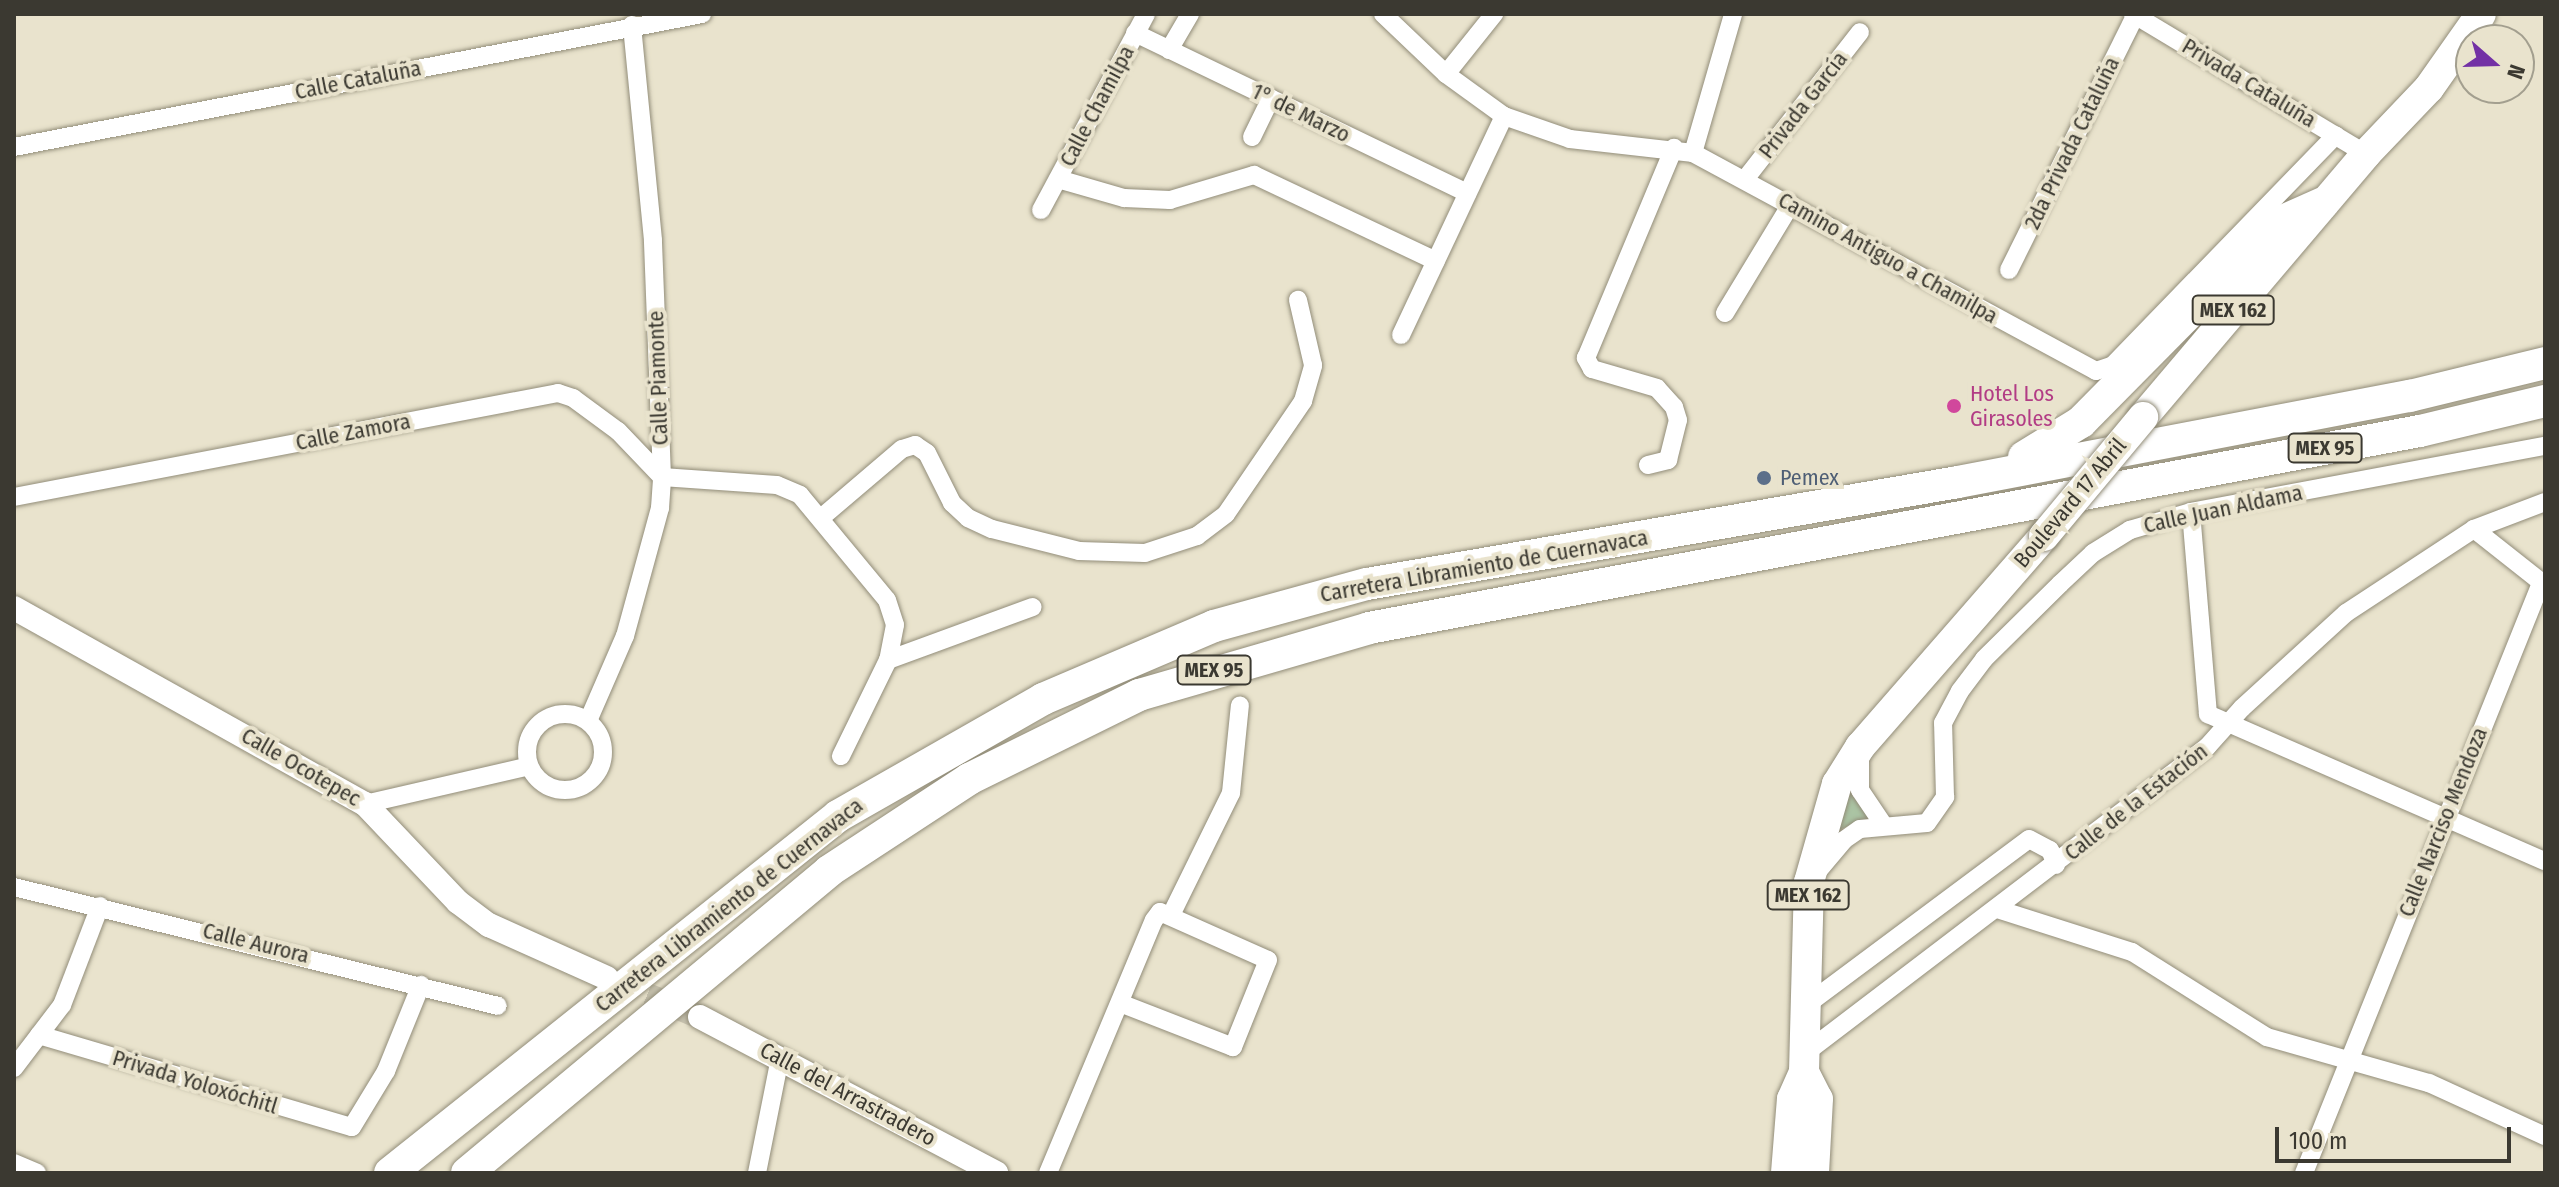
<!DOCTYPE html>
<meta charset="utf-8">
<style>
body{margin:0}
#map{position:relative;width:2559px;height:1187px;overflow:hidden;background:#e9e3cd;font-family:"Fira Sans Condensed",sans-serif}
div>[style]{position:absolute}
.green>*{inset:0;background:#abc4a4}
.tertiary-tunnel>*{height:24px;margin-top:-12px;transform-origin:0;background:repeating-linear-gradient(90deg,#c6c1ae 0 24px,transparent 0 36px)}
.roads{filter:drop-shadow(0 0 2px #928d79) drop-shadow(0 0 2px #928d79)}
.minor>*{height:18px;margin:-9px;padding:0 9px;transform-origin:9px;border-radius:9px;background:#fff}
.minor>.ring{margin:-9px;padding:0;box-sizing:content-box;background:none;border:18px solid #fff;border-radius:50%}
.tertiary>*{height:24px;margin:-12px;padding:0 12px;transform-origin:12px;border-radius:12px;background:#fff}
.primary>*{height:30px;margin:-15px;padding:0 15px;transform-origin:15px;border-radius:15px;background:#fff}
.trunk>*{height:32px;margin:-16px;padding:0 16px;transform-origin:16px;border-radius:16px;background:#fff}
.bridges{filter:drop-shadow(0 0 2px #928d79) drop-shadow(0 0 2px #928d79)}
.primary-bridge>*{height:30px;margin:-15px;padding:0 15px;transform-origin:15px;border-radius:15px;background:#fff}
.dots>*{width:22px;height:22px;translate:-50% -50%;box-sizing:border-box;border:4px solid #e9e3cd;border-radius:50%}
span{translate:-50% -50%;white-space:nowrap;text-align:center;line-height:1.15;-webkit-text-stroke:8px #e9e3cd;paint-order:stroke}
.shield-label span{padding:2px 6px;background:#e9e3cd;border:2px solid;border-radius:6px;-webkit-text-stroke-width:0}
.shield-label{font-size:20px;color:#3b3931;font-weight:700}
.street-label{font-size:22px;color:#3b3931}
.hotel-label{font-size:22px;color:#b23c85}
.left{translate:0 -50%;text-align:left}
.service-label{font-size:22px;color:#4e5e75}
.frame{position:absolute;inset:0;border:16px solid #3b3931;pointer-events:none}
.north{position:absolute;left:2455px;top:24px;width:80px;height:80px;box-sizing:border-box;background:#e9e3cd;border:2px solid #a39f8f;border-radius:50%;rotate:110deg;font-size:22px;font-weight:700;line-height:32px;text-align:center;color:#3b3931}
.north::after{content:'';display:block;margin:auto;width:28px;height:36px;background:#7331a5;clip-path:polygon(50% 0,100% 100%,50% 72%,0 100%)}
.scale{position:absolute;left:2275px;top:1127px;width:236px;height:36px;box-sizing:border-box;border:4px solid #3b3931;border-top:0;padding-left:10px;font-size:24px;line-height:28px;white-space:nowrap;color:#3b3931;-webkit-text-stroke:6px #e9e3cd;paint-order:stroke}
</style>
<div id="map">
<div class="green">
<i style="clip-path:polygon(1848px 789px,1869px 819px,1835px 831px)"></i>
</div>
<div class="tertiary-tunnel">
<i style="left:614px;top:981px;width:93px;rotate:22.7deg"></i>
</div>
<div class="roads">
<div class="minor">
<i style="left:1383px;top:14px;width:87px;rotate:43.6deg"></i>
<i style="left:1446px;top:74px;width:72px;rotate:35.9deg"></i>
<i style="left:1504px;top:116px;width:70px;rotate:19.2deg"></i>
<i style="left:1570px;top:139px;width:124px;rotate:6.5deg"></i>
<i style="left:1693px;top:153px;width:458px;rotate:28.4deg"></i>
<i style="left:2096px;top:371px;width:18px;rotate:-19deg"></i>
<i style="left:2113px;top:365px;width:320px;rotate:-45.9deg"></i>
<i style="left:2133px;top:14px;width:272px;rotate:31deg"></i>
<i style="left:1135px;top:33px;width:369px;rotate:25.7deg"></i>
<i style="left:1169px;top:50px;width:42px;rotate:-59.7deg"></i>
<i style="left:1446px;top:74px;width:77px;rotate:-51.3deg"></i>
<i style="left:1252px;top:137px;width:43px;rotate:-64deg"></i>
<i style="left:14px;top:147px;width:701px;rotate:-10.94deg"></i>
<i style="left:1693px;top:153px;width:145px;rotate:-73.9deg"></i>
<i style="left:1746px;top:178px;width:185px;rotate:-52deg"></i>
<i style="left:1058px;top:179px;width:69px;rotate:16.1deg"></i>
<i style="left:1124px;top:198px;width:46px;rotate:2.5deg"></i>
<i style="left:1170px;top:200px;width:88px;rotate:-16.6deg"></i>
<i style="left:1254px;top:175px;width:201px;rotate:25.3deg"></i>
<i style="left:1041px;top:210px;width:222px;rotate:-61.8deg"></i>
<i style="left:2009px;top:270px;width:284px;rotate:-63.6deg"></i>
<i style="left:1725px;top:313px;width:127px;rotate:-58.8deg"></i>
<i style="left:1401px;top:335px;width:242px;rotate:-64.8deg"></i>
<i style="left:1648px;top:465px;width:21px;rotate:-14deg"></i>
<i style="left:1668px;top:460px;width:41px;rotate:-76deg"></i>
<i style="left:1678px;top:420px;width:14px;rotate:-107deg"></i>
<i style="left:1674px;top:407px;width:25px;rotate:-132deg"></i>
<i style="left:1657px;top:388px;width:68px;rotate:-163.7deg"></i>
<i style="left:1592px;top:369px;width:13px;rotate:-119deg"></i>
<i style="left:1586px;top:358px;width:228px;rotate:-67.3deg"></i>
<i style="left:14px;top:497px;width:554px;rotate:-10.82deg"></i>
<i style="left:558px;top:393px;width:16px;rotate:18deg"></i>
<i style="left:573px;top:398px;width:56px;rotate:36.3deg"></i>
<i style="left:618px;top:431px;width:64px;rotate:46.3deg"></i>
<i style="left:662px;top:477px;width:115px;rotate:4deg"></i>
<i style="left:777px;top:485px;width:25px;rotate:23deg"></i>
<i style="left:800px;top:495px;width:136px;rotate:50.4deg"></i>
<i style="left:887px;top:600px;width:26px;rotate:72deg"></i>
<i style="left:895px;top:625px;width:36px;rotate:101deg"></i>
<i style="left:888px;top:660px;width:107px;rotate:116.1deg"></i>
<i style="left:2191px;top:512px;width:203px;rotate:85.2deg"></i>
<i style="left:2208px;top:714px;width:368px;rotate:23.6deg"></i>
<i style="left:822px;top:517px;width:105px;rotate:-40.4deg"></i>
<i style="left:902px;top:449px;width:14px;rotate:-17deg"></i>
<i style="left:915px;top:445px;width:14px;rotate:34deg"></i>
<i style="left:927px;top:453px;width:56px;rotate:63.4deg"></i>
<i style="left:952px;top:503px;width:22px;rotate:43deg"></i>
<i style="left:968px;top:518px;width:26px;rotate:25deg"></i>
<i style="left:992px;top:529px;width:90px;rotate:14.2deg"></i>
<i style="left:1079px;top:551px;width:66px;rotate:1.7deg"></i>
<i style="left:1145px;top:553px;width:55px;rotate:-18.1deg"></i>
<i style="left:1197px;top:536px;width:36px;rotate:-37deg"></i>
<i style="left:1226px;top:514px;width:137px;rotate:-55.7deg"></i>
<i style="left:1303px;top:401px;width:37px;rotate:-74deg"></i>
<i style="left:1313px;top:365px;width:67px;rotate:-103deg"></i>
<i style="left:2474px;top:529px;width:90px;rotate:38.3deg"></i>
<i style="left:888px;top:660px;width:154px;rotate:-20.1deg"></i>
<i class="ring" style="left:527px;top:714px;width:58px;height:58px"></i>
<i style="left:588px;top:721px;width:93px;rotate:-66.5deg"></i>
<i style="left:625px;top:636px;width:133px;rotate:-74.7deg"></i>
<i style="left:660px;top:508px;width:31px;rotate:-86deg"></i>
<i style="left:662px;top:477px;width:237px;rotate:-92.2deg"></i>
<i style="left:653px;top:240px;width:216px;rotate:-95.6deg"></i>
<i style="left:1860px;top:754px;width:36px;rotate:90deg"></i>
<i style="left:1860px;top:790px;width:40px;rotate:56deg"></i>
<i style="left:365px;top:804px;width:168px;rotate:-13deg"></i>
<i style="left:1818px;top:871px;width:40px;rotate:-50deg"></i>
<i style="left:1844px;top:840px;width:19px;rotate:-35deg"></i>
<i style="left:1860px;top:829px;width:67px;rotate:-5.1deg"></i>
<i style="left:1927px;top:823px;width:32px;rotate:-55deg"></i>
<i style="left:1945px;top:797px;width:74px;rotate:-91.5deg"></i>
<i style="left:1943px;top:723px;width:36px;rotate:-62deg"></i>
<i style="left:1960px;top:691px;width:40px;rotate:-53deg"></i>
<i style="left:1984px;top:659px;width:107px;rotate:-44.6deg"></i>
<i style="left:2060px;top:584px;width:45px;rotate:-43.2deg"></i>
<i style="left:2093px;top:553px;width:44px;rotate:-31.9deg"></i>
<i style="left:2130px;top:530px;width:64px;rotate:-16.4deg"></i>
<i style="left:2191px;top:512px;width:360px;rotate:-10.6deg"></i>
<i style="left:14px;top:887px;width:498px;rotate:13.8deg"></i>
<i style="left:1997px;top:909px;width:142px;rotate:17.7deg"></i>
<i style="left:2132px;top:952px;width:160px;rotate:32.2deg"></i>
<i style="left:2267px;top:1037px;width:168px;rotate:15.9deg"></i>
<i style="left:2429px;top:1083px;width:128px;rotate:24.6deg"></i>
<i style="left:1172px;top:913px;width:134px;rotate:-63.8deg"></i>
<i style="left:1231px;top:793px;width:88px;rotate:-84.2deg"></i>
<i style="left:1805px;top:1006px;width:279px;rotate:-36.7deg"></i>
<i style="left:2029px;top:839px;width:24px;rotate:28deg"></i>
<i style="left:2050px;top:850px;width:16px;rotate:68deg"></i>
<i style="left:39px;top:1035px;width:326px;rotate:16.4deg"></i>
<i style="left:352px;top:1127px;width:66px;rotate:-58.7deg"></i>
<i style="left:386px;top:1071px;width:93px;rotate:-67.9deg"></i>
<i style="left:1804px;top:1054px;width:507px;rotate:-37.3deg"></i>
<i style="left:2207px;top:747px;width:52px;rotate:-48.1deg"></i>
<i style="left:2242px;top:708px;width:141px;rotate:-42.4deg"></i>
<i style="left:2346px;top:613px;width:153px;rotate:-33.3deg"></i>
<i style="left:2474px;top:529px;width:76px;rotate:-20.8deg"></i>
<i style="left:14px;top:1068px;width:79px;rotate:-52.7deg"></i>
<i style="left:62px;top:1005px;width:106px;rotate:-69deg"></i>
<i style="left:14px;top:1163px;width:25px;rotate:23deg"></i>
<i style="left:757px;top:1173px;width:117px;rotate:-78.7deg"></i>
<i style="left:1048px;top:1173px;width:274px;rotate:-67.3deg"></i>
<i style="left:1154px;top:920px;width:10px;rotate:-53deg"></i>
<i style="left:1160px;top:912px;width:118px;rotate:24deg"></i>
<i style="left:1268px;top:960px;width:94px;rotate:111.9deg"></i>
<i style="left:1233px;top:1047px;width:121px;rotate:-158.7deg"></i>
<i style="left:2304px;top:1173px;width:636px;rotate:-68.11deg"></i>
</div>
<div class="tertiary">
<i style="left:14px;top:608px;width:402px;rotate:29.2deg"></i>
<i style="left:365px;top:804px;width:135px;rotate:46.5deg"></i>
<i style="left:458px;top:902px;width:39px;rotate:37deg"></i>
<i style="left:489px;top:925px;width:129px;rotate:24.2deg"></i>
<i style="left:700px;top:1017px;width:335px;rotate:27.8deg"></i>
</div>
<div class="primary">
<i style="left:2143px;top:417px;width:345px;rotate:-49.7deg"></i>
<i style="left:2366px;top:154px;width:91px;rotate:-46.3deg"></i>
<i style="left:2429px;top:88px;width:90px;rotate:-54.9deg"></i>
<i style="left:1804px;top:1072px;width:30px;rotate:63deg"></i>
<i style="left:1818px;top:1099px;width:74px;rotate:93.1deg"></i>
<i style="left:1786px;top:1173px;width:74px;rotate:-85.4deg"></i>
<i style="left:1792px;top:1099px;width:30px;rotate:-66deg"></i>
<i style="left:1804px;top:1072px;width:190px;rotate:-88.5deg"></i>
<i style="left:1809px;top:882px;width:102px;rotate:-74.1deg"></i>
<i style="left:1837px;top:784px;width:44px;rotate:-58.1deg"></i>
<i style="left:1860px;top:747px;width:280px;rotate:-48.9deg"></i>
</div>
<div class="trunk">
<i style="left:2024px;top:457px;width:67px;rotate:-31.6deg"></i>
<i style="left:2081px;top:422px;width:280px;rotate:-45.3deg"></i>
<i style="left:2278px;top:223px;width:49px;rotate:-24deg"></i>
<i style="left:390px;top:1173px;width:573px;rotate:-38.55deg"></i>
<i style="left:838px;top:816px;width:236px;rotate:-29.7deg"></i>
<i style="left:1043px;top:699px;width:186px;rotate:-23.1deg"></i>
<i style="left:1214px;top:626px;width:159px;rotate:-15.4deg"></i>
<i style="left:1367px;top:584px;width:600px;rotate:-9.79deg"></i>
<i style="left:1958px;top:482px;width:460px;rotate:-10.8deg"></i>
<i style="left:2410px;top:396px;width:139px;rotate:-13.7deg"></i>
<i style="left:467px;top:1173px;width:471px;rotate:-39.8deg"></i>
<i style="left:829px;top:871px;width:168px;rotate:-33.3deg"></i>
<i style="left:969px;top:779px;width:190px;rotate:-26.3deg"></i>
<i style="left:1139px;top:695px;width:240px;rotate:-16.2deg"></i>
<i style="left:1369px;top:628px;width:1069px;rotate:-10.62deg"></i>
<i style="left:2420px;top:431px;width:129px;rotate:-13.5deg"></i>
</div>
</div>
<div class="bridges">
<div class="primary-bridge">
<i style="left:2044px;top:536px;width:155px;rotate:-50.2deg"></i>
</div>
</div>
<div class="dots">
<i style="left:1954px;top:406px;background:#d1479c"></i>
<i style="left:1764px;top:478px;background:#5c6f8a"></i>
</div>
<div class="shield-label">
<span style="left:2233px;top:310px">MEX 162</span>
<span style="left:2325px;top:448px">MEX 95</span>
<span style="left:1214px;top:670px">MEX 95</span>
<span style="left:1808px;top:895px">MEX 162</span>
</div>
<div class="street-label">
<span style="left:358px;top:80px;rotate:-11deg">Calle Cataluña</span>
<span style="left:2249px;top:83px;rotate:31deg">Privada Cataluña</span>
<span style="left:1803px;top:105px;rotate:-52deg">Privada García</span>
<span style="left:1097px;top:106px;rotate:-62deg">Calle Chamilpa</span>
<span style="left:1301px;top:113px;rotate:26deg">1° de Marzo</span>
<span style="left:2072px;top:143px;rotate:-64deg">2da Privada Cataluña</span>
<span style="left:1888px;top:258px;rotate:29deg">Camino Antiguo a Chamilpa</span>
<span style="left:658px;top:378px;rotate:-92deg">Calle Piamonte</span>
<span style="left:353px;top:432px;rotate:-11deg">Calle Zamora</span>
<span style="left:2070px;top:503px;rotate:-50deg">Boulevard 17 Abril</span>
<span style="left:2223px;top:509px;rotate:-12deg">Calle Juan Aldama</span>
<span style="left:1484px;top:566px;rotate:-10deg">Carretera Libramiento de Cuernavaca</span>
<span style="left:301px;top:767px;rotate:30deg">Calle Ocotepec</span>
<span style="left:2136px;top:802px;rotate:-38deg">Calle de la Estación</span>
<span style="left:2443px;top:822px;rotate:-68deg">Calle Narciso Mendoza</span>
<span style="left:729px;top:905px;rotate:-38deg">Carretera Libramiento de Cuernavaca</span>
<span style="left:256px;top:943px;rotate:14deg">Calle Aurora</span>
<span style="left:195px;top:1082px;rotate:17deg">Privada Yoloxóchitl</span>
<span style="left:848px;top:1094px;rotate:28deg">Calle del Arrastradero</span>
</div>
<div class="hotel-label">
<span class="left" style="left:1970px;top:406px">Hotel Los<br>Girasoles</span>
</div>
<div class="service-label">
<span class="left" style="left:1780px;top:478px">Pemex</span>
</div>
<div class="frame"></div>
<div class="north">N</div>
<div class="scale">100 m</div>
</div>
